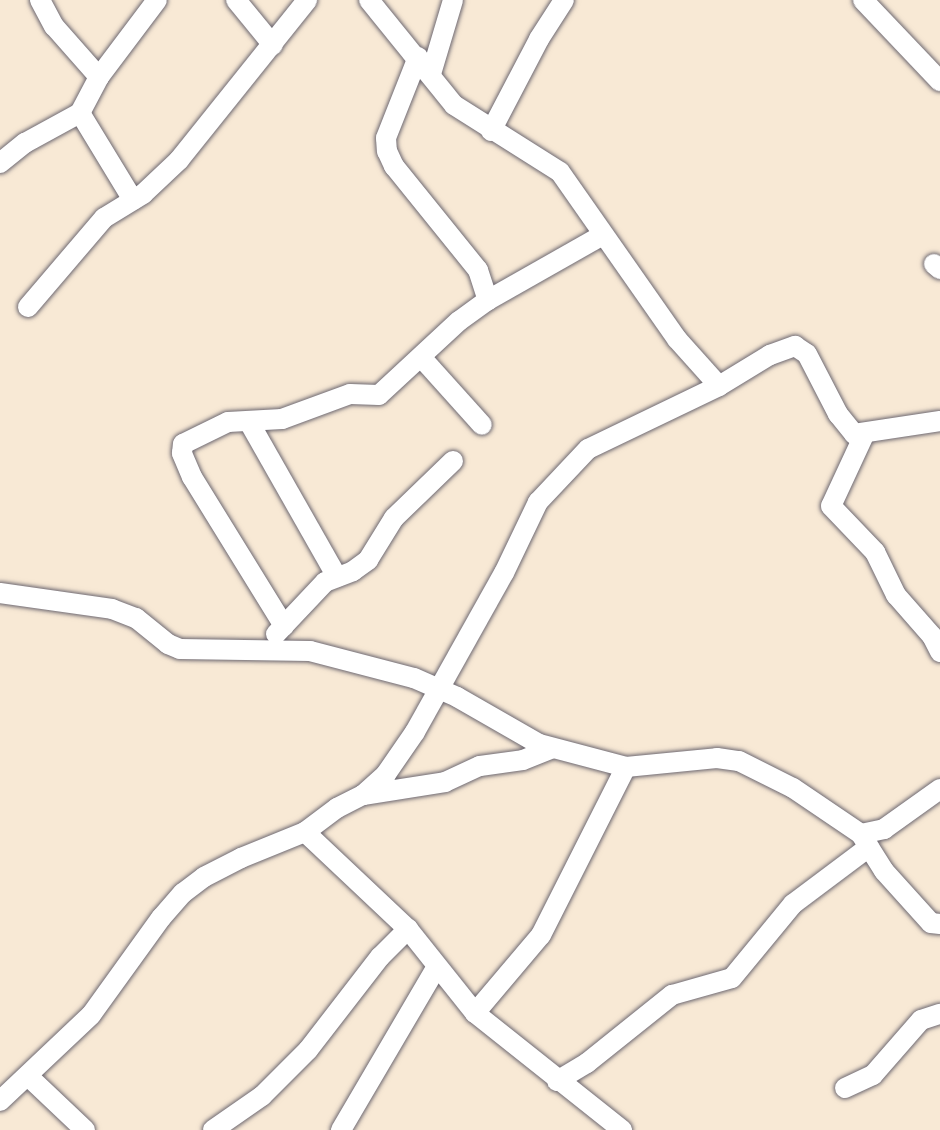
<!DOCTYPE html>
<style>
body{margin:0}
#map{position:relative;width:940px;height:1130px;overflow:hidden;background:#f8e9d5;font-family:"Playpen Sans",sans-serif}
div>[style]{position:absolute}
.roads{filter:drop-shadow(0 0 2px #6d6871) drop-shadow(0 0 2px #6d6871)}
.minor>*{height:20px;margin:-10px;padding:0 10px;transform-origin:10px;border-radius:10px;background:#fff}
span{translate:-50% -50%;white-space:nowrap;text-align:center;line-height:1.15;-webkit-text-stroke:5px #fbf7ec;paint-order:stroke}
</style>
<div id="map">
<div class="roads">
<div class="minor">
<i style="left:40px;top:0;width:30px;rotate:62deg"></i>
<i style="left:54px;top:26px;width:68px;rotate:48.6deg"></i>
<i style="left:236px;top:0;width:58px;rotate:50.6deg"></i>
<i style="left:369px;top:0;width:135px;rotate:51deg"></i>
<i style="left:454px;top:105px;width:125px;rotate:32.3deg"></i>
<i style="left:560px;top:172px;width:204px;rotate:55deg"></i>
<i style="left:677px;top:339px;width:63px;rotate:48.2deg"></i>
<i style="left:863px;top:0;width:112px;rotate:46.5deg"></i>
<i style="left:418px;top:57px;width:87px;rotate:111.6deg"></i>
<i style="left:386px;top:138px;width:13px;rotate:86deg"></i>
<i style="left:387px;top:151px;width:17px;rotate:65deg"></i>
<i style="left:394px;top:166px;width:134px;rotate:51.1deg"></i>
<i style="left:478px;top:270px;width:32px;rotate:72deg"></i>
<i style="left:431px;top:74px;width:77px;rotate:-73.4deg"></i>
<i style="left:491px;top:131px;width:104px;rotate:-62.4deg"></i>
<i style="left:539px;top:39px;width:46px;rotate:-57.3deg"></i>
<i style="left:0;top:163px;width:32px;rotate:-39deg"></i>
<i style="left:25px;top:143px;width:63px;rotate:-28.6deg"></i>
<i style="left:133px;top:200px;width:102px;rotate:-121.3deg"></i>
<i style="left:80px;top:113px;width:41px;rotate:-62.2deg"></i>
<i style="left:99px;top:77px;width:96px;rotate:-53deg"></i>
<i style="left:934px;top:264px;width:8px;rotate:40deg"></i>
<i style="left:28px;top:307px;width:117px;rotate:-49.5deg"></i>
<i style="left:104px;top:218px;width:46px;rotate:-31.6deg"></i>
<i style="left:143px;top:194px;width:50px;rotate:-43.4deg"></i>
<i style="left:179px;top:160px;width:205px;rotate:-51.3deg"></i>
<i style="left:421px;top:357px;width:91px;rotate:48.1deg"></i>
<i style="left:249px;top:422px;width:178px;rotate:60.4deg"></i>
<i style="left:864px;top:435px;width:78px;rotate:114.9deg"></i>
<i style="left:831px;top:506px;width:64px;rotate:46.3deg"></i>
<i style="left:875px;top:552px;width:48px;rotate:64deg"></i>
<i style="left:896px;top:595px;width:55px;rotate:48.7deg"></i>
<i style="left:932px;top:636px;width:18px;rotate:63deg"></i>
<i style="left:0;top:593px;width:113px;rotate:8.1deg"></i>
<i style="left:112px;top:609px;width:26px;rotate:21deg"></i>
<i style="left:136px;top:618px;width:41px;rotate:39.1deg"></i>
<i style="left:168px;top:644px;width:13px;rotate:23deg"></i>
<i style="left:180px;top:649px;width:130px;rotate:0.9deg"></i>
<i style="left:310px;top:651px;width:107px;rotate:14.6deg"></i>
<i style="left:414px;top:678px;width:47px;rotate:23.8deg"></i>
<i style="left:457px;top:697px;width:95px;rotate:29.8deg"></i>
<i style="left:539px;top:744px;width:90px;rotate:14.8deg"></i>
<i style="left:626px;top:767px;width:91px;rotate:-5.6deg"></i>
<i style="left:717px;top:758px;width:22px;rotate:8deg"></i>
<i style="left:739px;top:761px;width:60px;rotate:26.6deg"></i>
<i style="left:793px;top:788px;width:82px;rotate:34.1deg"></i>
<i style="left:861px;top:834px;width:24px;rotate:-12deg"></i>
<i style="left:884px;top:829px;width:69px;rotate:-35.5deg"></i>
<i style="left:284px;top:626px;width:175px;rotate:-121.7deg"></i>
<i style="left:192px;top:477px;width:26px;rotate:-113deg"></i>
<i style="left:182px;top:453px;width:9px;rotate:-84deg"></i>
<i style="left:183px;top:444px;width:50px;rotate:-26.1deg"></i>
<i style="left:228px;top:422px;width:54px;rotate:-3.2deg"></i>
<i style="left:282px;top:419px;width:72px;rotate:-20.2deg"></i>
<i style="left:350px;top:394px;width:29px;rotate:2deg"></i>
<i style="left:379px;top:395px;width:109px;rotate:-42.8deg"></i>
<i style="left:459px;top:321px;width:36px;rotate:-36deg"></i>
<i style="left:488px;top:300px;width:132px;rotate:-29.5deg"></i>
<i style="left:276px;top:634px;width:71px;rotate:-46.7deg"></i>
<i style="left:325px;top:582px;width:30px;rotate:-21deg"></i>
<i style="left:353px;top:571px;width:19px;rotate:-36deg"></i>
<i style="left:368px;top:560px;width:49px;rotate:-58.2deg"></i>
<i style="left:394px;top:518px;width:82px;rotate:-44deg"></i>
<i style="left:363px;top:795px;width:31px;rotate:-42deg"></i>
<i style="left:386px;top:774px;width:51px;rotate:-55.4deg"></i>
<i style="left:415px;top:732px;width:182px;rotate:-60.8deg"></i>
<i style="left:504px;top:573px;width:79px;rotate:-64.4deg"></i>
<i style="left:538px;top:502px;width:73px;rotate:-46.7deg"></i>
<i style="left:588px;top:449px;width:145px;rotate:-25.7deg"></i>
<i style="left:719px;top:386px;width:60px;rotate:-31.3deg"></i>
<i style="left:770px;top:355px;width:27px;rotate:-20deg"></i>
<i style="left:795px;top:346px;width:14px;rotate:34deg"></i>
<i style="left:807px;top:354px;width:68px;rotate:62.7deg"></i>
<i style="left:838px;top:414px;width:26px;rotate:51deg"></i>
<i style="left:854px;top:434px;width:87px;rotate:-8.6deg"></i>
<i style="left:305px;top:832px;width:141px;rotate:43.3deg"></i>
<i style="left:408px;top:929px;width:107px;rotate:51.4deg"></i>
<i style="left:475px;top:1013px;width:188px;rotate:38.5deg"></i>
<i style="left:862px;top:836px;width:41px;rotate:57.8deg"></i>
<i style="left:884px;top:871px;width:70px;rotate:47.9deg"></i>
<i style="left:931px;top:923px;width:9px;rotate:6deg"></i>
<i style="left:475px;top:1013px;width:102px;rotate:-49.8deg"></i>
<i style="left:541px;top:935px;width:188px;rotate:-63.2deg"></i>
<i style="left:29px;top:1077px;width:77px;rotate:43.4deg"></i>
<i style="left:557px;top:1081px;width:35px;rotate:-31deg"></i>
<i style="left:587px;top:1063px;width:109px;rotate:-38.7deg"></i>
<i style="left:672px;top:995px;width:62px;rotate:-15.8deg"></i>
<i style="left:732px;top:978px;width:96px;rotate:-50.5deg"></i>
<i style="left:793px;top:904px;width:95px;rotate:-36.9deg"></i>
<i style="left:845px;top:1088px;width:31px;rotate:-25deg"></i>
<i style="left:873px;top:1075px;width:73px;rotate:-48.9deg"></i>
<i style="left:921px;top:1020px;width:20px;rotate:-18deg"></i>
<i style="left:0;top:1101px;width:125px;rotate:-43.4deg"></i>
<i style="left:91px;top:1015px;width:120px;rotate:-54.2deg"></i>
<i style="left:161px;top:918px;width:33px;rotate:-49deg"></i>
<i style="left:183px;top:893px;width:26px;rotate:-37deg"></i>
<i style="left:204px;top:877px;width:42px;rotate:-27.2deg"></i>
<i style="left:241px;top:858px;width:69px;rotate:-22.1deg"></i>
<i style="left:305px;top:832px;width:40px;rotate:-37deg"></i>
<i style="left:337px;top:808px;width:29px;rotate:-27deg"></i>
<i style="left:363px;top:795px;width:83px;rotate:-9deg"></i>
<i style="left:445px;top:782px;width:38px;rotate:-25deg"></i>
<i style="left:480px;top:766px;width:43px;rotate:-7.9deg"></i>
<i style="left:523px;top:760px;width:31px;rotate:-22deg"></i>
<i style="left:213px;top:1130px;width:60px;rotate:-34.8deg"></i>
<i style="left:262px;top:1096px;width:65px;rotate:-45deg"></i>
<i style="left:308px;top:1050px;width:118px;rotate:-52.3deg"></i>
<i style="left:380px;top:957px;width:40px;rotate:-45deg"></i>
<i style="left:341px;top:1130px;width:188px;rotate:-59.6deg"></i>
</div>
</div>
</div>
